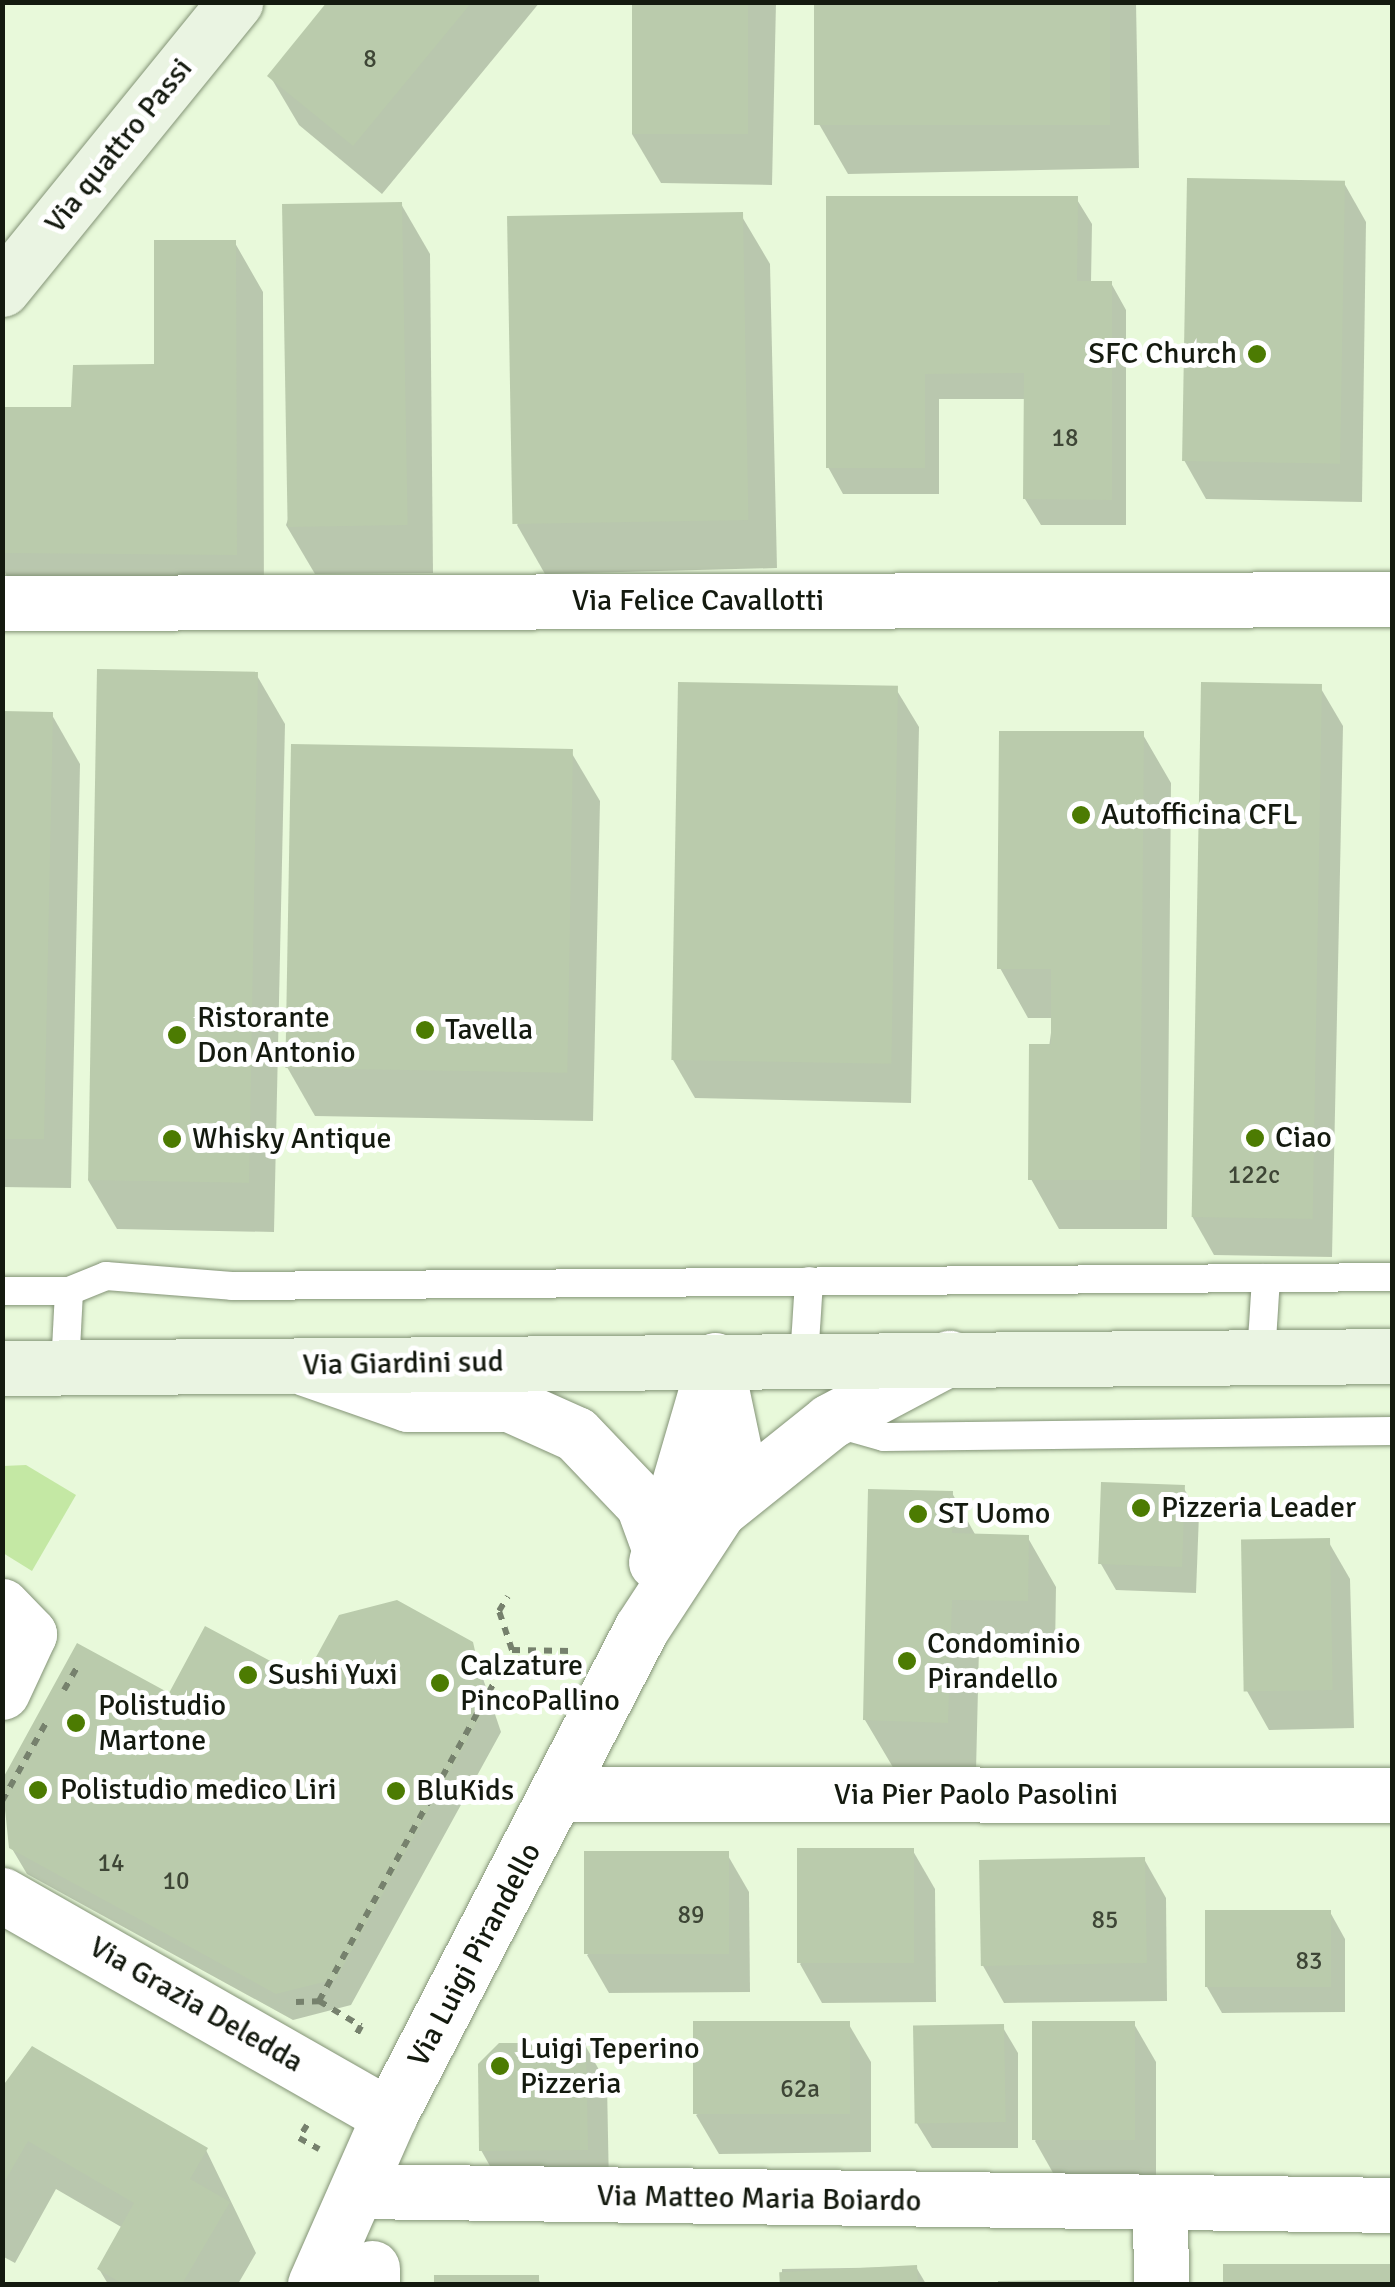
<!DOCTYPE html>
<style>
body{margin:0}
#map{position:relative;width:1395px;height:2287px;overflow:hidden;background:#e8f9da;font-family:Signika,sans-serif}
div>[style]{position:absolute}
.green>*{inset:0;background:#c4e8a4}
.shadow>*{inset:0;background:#0003;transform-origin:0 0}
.building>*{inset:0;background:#bacbac;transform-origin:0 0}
.path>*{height:6px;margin-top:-3px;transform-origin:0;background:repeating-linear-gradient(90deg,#76816d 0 8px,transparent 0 16px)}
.roads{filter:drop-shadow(0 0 2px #839376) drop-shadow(0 0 2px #839376)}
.lane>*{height:28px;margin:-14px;padding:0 14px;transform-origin:14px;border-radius:14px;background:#fff}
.street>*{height:55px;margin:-27.5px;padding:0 27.5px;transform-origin:27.5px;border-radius:27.5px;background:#fff}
.secondary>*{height:55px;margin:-27.5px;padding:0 27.5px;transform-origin:27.5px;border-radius:27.5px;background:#eaf4e2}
.dots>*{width:28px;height:28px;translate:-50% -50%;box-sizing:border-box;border:5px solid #fff;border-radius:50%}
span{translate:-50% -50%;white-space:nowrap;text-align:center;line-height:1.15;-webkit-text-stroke:10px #fff;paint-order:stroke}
.number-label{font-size:25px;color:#3e4636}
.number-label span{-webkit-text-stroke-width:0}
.street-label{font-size:30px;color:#141a0f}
.poi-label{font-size:30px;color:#141a0f}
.right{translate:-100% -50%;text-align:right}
.left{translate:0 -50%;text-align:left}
.frame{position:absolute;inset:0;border:5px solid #141a0f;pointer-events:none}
</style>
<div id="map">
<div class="green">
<i style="clip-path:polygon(26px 1465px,76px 1495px,32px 1571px,3px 1553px,3px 1466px)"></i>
</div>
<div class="shadow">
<i style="clip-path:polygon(331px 2px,540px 2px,382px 194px,299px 125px,270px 76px)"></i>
<i style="clip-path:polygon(634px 2px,776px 2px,772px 185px,661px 183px,632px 134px)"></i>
<i style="clip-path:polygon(817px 2px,1136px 2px,1139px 168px,848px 174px,819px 124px)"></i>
<i style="clip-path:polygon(1344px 183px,1366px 222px,1362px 502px,1206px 499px,1184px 460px)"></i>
<i style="clip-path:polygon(1076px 198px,1092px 224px,1091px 283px,1111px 283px,1126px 310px,1126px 525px,1041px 525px,1025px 499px,1026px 399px,939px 399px,939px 494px,843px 494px,828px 467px)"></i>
<i style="clip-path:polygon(401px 204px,430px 254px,433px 573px,315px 574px,286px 525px)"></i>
<i style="clip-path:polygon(741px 215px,770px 264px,777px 568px,545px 574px,517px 525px)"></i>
<i style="clip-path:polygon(235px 243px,263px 292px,264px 604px,16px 591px,2px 568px,3px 409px,70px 409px,156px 367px)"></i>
<i style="clip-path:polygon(256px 674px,285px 724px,274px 1232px,117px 1229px,88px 1180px)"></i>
<i style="clip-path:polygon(1320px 687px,1343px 726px,1332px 1257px,1214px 1255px,1192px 1216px)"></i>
<i style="clip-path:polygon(896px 689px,919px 727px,911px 1103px,695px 1098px,673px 1060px)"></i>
<i style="clip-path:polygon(2px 714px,52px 715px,80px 764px,71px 1188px,2px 1187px)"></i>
<i style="clip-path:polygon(1142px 733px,1171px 783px,1167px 1229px,1059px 1229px,1031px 1179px,1053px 1018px,1028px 1018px,1000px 968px)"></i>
<i style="clip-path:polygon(571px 752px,600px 801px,593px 1121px,315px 1116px,287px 1067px)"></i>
<i style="clip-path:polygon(1183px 1487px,1199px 1514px,1196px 1593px,1116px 1590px,1101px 1564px)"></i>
<i style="clip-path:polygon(952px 1493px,976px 1536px,1028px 1538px,1056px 1587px,1055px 1650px,979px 1648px,976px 1771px,894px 1769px,865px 1720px)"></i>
<i style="clip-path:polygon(1328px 1541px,1350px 1579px,1354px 1728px,1269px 1730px,1247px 1691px)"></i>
<i style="clip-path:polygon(471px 1643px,501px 1732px,351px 2005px,293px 2020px,27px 1874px,11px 1847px,2px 1786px,78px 1646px,170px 1696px,305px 1683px)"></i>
<i style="clip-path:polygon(913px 1851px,935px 1889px,936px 2002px,822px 2003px,800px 1964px)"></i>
<i style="clip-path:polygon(727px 1854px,749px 1892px,750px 1992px,609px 1993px,587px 1955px)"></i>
<i style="clip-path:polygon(1144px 1859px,1166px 1898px,1167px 2001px,1004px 2003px,982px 1964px)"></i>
<i style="clip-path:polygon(1330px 1912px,1345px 1939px,1345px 2012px,1222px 2013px,1207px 1987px)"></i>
<i style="clip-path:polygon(848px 2023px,871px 2062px,871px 2152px,719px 2154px,696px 2115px)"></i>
<i style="clip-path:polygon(1134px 2024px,1156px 2062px,1156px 2179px,1057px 2180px,1035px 2141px)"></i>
<i style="clip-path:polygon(1002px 2026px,1018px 2053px,1018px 2148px,932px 2148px,916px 2122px)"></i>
<i style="clip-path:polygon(585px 2045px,607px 2084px,609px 2188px,503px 2189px,481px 2150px)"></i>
<i style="clip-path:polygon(2px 2090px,206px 2150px,256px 2253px,238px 2284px,108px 2284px,99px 2269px,123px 2228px,56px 2189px,15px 2263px,2px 2256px)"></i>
<i style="left:1392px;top:2266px;width:18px;height:166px;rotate:90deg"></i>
<i style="clip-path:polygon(916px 2267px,926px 2284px,782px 2284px,782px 2269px)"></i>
<i style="clip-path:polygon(537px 2277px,541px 2284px,436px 2284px,436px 2278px)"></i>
</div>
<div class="building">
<i style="clip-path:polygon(327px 2px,472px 2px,353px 146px,267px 76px)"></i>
<i style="left:632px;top:2px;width:116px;height:132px"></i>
<i style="left:814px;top:2px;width:296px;height:123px"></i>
<i style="left:1187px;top:178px;width:158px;height:283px;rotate:1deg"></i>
<i style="clip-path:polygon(826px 196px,1078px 196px,1077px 281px,1112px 281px,1112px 500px,1023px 499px,1024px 373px,925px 374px,925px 468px,826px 468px)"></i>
<i style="left:402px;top:202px;width:323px;height:120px;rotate:89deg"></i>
<i style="left:743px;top:212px;width:308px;height:236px;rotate:89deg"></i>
<i style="clip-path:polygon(154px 240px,236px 240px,237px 555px,2px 553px,2px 407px,71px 407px,73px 365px,154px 364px)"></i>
<i style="left:97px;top:669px;width:161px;height:511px;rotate:1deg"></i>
<i style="left:678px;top:682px;width:220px;height:378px;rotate:1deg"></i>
<i style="left:1201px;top:682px;width:121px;height:535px;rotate:1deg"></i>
<i style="clip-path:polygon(2px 711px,53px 712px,44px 1139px,2px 1139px)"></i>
<i style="clip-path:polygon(999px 731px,1144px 731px,1140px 1180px,1028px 1180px,1029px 1044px,1051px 1044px,1051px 969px,997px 969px)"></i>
<i style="left:291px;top:744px;width:282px;height:324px;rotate:1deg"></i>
<i style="left:1101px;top:1482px;width:84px;height:82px;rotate:2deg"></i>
<i style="clip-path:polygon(868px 1489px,953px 1491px,952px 1533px,1029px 1535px,1028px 1601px,952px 1600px,948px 1723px,863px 1720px)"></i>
<i style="left:1330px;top:1538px;width:152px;height:89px;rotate:89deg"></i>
<i style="clip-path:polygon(397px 1600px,473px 1642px,487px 1704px,336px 1979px,276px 1994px,9px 1848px,2px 1780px,77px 1643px,169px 1693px,205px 1626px,304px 1679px,339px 1615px)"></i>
<i style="left:914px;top:1848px;width:115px;height:117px;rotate:90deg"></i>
<i style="left:729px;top:1851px;width:103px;height:145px;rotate:90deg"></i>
<i style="left:1145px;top:1857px;width:106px;height:166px;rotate:89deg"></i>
<i style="left:1331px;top:1910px;width:77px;height:126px;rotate:90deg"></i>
<i style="left:850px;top:2021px;width:93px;height:157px;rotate:90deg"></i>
<i style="left:1135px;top:2021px;width:119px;height:103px;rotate:90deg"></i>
<i style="left:1004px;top:2024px;width:98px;height:91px;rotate:89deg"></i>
<i style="clip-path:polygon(499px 2043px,586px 2043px,588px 2150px,479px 2151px,478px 2064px)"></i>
<i style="clip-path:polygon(32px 2046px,208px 2148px,190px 2179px,230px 2202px,182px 2284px,123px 2284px,97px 2269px,134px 2203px,28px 2141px,2px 2186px,2px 2087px)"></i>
<i style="left:1392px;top:2264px;width:20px;height:169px;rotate:90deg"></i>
<i style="left:917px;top:2265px;width:19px;height:138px;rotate:87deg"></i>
<i style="left:434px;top:2275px;width:105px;height:9px"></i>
<i style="clip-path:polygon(1100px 2280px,1100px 2284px,998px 2284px,998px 2281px)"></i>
</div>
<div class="path">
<i style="left:512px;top:1650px;width:59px;rotate:1deg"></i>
<i style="left:64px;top:1690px;width:30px;rotate:-60deg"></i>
<i style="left:2px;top:1801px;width:90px;rotate:-60.6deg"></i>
<i style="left:319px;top:2001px;width:49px;rotate:30.8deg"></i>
<i style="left:361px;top:2026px;width:15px;rotate:118deg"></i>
<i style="left:296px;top:2002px;width:23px;rotate:-2deg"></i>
<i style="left:319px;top:2001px;width:401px;rotate:-61.2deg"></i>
<i style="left:512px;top:1650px;width:41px;rotate:-108.4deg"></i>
<i style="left:499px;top:1611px;width:17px;rotate:-59deg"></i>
<i style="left:307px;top:2125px;width:15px;rotate:122deg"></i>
<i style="left:299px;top:2138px;width:23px;rotate:29deg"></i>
</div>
<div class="roads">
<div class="lane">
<i style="left:2px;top:1291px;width:67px"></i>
<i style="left:69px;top:1291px;width:40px;rotate:-22deg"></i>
<i style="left:106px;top:1276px;width:126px;rotate:4.5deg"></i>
<i style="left:232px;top:1286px;width:1160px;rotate:-0.44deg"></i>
<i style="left:1261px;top:1356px;width:78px;rotate:-86.3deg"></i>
<i style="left:804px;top:1359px;width:78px;rotate:-86.3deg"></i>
<i style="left:65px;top:1368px;width:77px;rotate:-87deg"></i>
<i style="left:831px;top:1422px;width:55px;rotate:15.8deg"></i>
<i style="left:884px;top:1437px;width:508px;rotate:-0.68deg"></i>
</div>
<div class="street">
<i style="left:2px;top:603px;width:1390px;rotate:-0.16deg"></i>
<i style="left:305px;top:1368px;width:109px;rotate:19.3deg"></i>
<i style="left:408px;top:1404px;width:101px"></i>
<i style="left:509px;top:1404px;width:73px;rotate:24.1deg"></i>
<i style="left:576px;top:1434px;width:97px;rotate:46.3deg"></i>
<i style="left:643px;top:1504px;width:47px;rotate:70deg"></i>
<i style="left:719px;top:1510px;width:142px;rotate:-38.7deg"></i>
<i style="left:830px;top:1421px;width:135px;rotate:-27.9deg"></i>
<i style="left:656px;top:1562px;width:210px;rotate:-73.7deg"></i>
<i style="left:2px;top:1606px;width:39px;rotate:46deg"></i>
<i style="left:29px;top:1634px;width:64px;rotate:115deg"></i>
<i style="left:560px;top:1794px;width:832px;rotate:0.07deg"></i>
<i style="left:2px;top:1895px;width:446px;rotate:29.7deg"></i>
<i style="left:357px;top:2191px;width:1035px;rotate:0.77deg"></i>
<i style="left:1160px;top:2206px;width:78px;rotate:89.3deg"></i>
<i style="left:315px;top:2284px;width:184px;rotate:-66.2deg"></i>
<i style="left:389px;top:2116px;width:548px;rotate:-62.64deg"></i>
<i style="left:641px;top:1629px;width:142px;rotate:-56.8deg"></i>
<i style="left:719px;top:1510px;width:57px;rotate:-73.8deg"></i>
<i style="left:735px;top:1455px;width:97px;rotate:-101.9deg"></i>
<i style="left:372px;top:2284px;width:16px;rotate:-90deg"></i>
</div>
<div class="secondary">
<i style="left:2px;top:289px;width:370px;rotate:-50.9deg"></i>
<i style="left:2px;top:1368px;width:1390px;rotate:-0.49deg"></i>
</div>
</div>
<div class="dots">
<i style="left:1257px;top:354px;background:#4c7b02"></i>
<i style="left:1081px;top:815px;background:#4c7b02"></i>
<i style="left:425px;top:1030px;background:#4c7b02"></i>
<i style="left:177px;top:1035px;background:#4c7b02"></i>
<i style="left:1255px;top:1138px;background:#4c7b02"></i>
<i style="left:172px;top:1139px;background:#4c7b02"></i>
<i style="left:1141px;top:1508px;background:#4c7b02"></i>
<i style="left:918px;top:1514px;background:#4c7b02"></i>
<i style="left:907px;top:1661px;background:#4c7b02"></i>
<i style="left:248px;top:1675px;background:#4c7b02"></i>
<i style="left:440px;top:1683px;background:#4c7b02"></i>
<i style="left:76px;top:1723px;background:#4c7b02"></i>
<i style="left:38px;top:1790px;background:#4c7b02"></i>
<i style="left:396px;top:1791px;background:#4c7b02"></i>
<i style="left:500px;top:2066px;background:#4c7b02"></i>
</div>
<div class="number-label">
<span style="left:370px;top:59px">8</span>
<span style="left:1065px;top:438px">18</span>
<span style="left:1254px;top:1175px">122c</span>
<span style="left:111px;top:1863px">14</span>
<span style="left:176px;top:1881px">10</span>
<span style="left:691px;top:1915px">89</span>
<span style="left:1105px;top:1920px">85</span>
<span style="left:1309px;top:1961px">83</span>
<span style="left:800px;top:2089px">62a</span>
</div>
<div class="street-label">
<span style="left:119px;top:146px;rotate:-51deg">Via quattro Passi</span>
<span style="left:698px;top:601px">Via Felice Cavallotti</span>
<span style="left:403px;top:1364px;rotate:-1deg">Via Giardini sud</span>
<span style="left:976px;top:1795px">Via Pier Paolo Pasolini</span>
<span style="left:475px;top:1955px;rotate:-62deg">Via Luigi Pirandello</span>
<span style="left:196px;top:2005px;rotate:30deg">Via Grazia Deledda</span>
<span style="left:759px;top:2199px;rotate:1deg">Via Matteo Maria Boiardo</span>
</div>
<div class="poi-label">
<span class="right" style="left:1237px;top:354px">SFC Church</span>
<span class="left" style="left:1101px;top:815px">Autofficina CFL</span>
<span class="left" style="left:197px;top:1035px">Ristorante<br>Don Antonio</span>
<span class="left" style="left:445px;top:1030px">Tavella</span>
<span class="left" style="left:1275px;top:1138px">Ciao</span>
<span class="left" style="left:192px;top:1139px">Whisky Antique</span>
<span class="left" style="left:1161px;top:1508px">Pizzeria Leader</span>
<span class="left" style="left:938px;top:1514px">ST Uomo</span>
<span class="left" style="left:927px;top:1661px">Condominio<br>Pirandello</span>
<span class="left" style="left:460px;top:1683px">Calzature<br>PincoPallino</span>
<span class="left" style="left:268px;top:1675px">Sushi Yuxi</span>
<span class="left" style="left:98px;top:1723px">Polistudio<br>Martone</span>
<span class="left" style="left:60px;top:1790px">Polistudio medico Liri</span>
<span class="left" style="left:416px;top:1791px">BluKids</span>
<span class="left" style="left:520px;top:2066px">Luigi Teperino<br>Pizzeria</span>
</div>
<div class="frame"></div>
</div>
